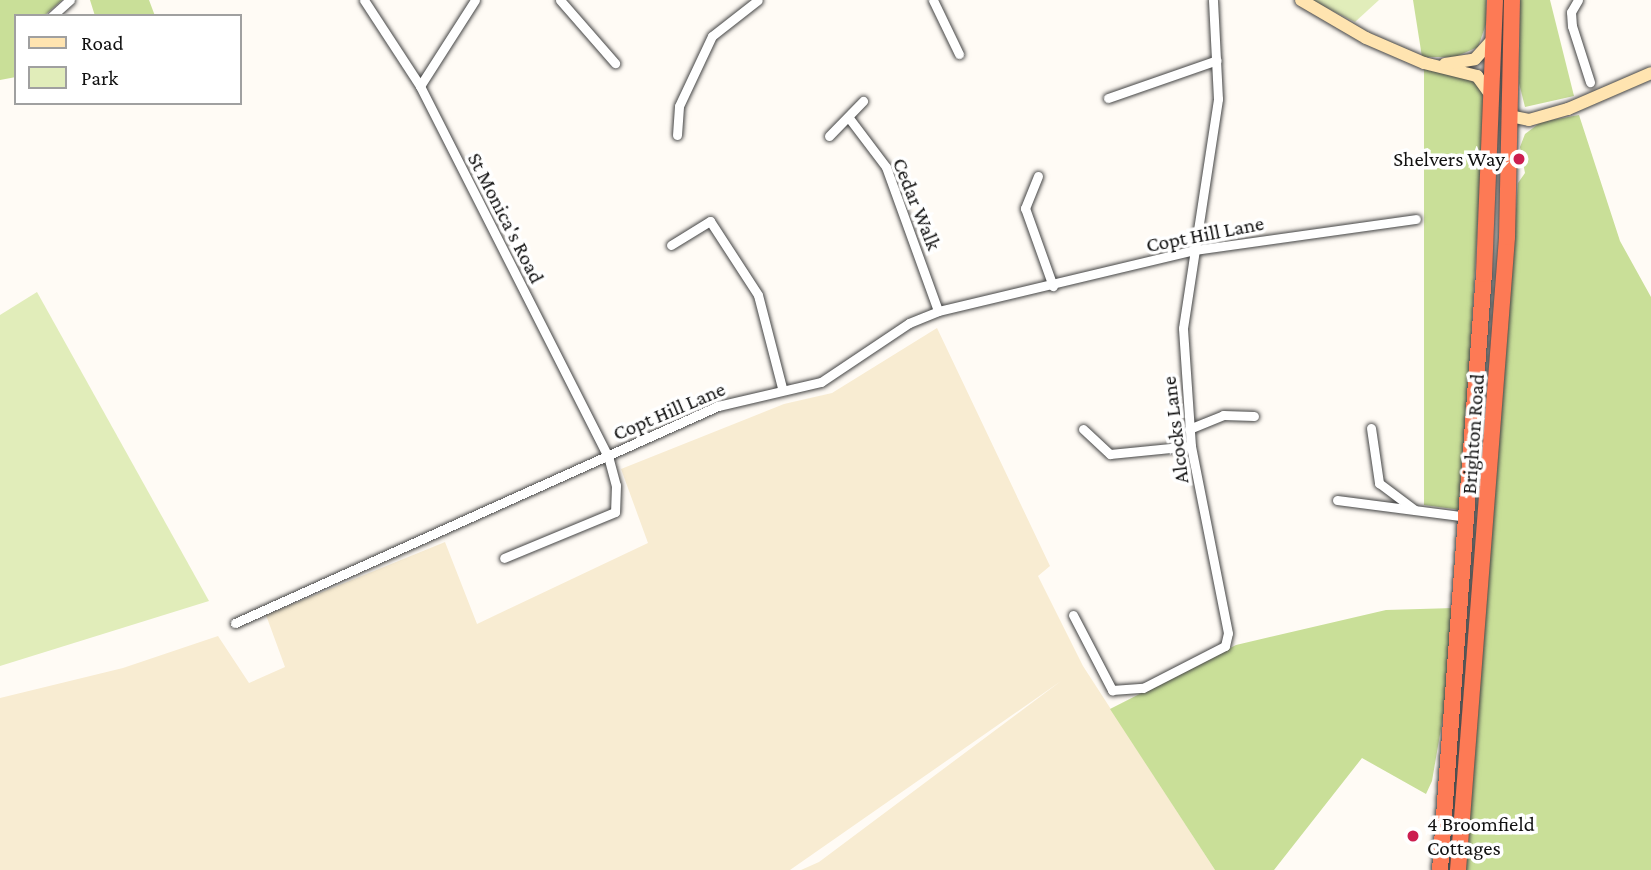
<!DOCTYPE html>
<style>
body{margin:0}
#map{position:relative;width:1651px;height:870px;overflow:hidden;background:#fffbf5;font-family:"Crimson Pro",serif}
div>[style]{position:absolute}
.farmland>*{inset:0;background:#f8ecd2}
.green>*{inset:0;background:#e1edba}
.forest>*{inset:0;background:#c9df98}
.roads{filter:drop-shadow(0 0 2px #444) drop-shadow(0 0 2px #444)}
.street>*{height:9px;margin:-4.5px;padding:0 4.5px;transform-origin:4.5px;border-radius:4.5px;background:#fff}
.secondary>*{height:12px;margin:-6px;padding:0 6px;transform-origin:6px;border-radius:6px;background:#ffe4b0}
.highway>*{height:16px;margin:-8px;padding:0 8px;transform-origin:8px;border-radius:8px;background:#fd7a55}
.dots>*{width:19px;height:19px;translate:-50% -50%;box-sizing:border-box;border:4px solid #fff;border-radius:50%}
span{translate:-50% -50%;white-space:nowrap;text-align:center;line-height:1.15;-webkit-text-stroke:7px #fff;paint-order:stroke}
.poi-label{font-size:21px;color:#111}
.right{translate:-100% -50%;text-align:right}
.left{translate:0 -50%;text-align:left}
.street-label{font-size:21px;color:#111}
.legend{position:absolute;left:14px;top:14px;width:228px;height:91px;box-sizing:border-box;background:#fff;border:2px solid #a0a0a0;margin:0;padding:9px 12px;list-style:none;font-size:21px;color:#111}
.legend li{display:flex;align-items:center;gap:14px;height:35px}
.legend b{width:35px;border:2px solid #a0a0a0}
</style>
<div id="map">
<div class="farmland">
<i style="clip-path:polygon(937px 328px,1050px 566px,1038px 576px,1083px 666px,1215px 870px,801px 870px,819px 862px,1061px 681px,790px 870px,0 870px,0 698px,123px 668px,218px 636px,249px 683px,285px 667px,266px 615px,445px 542px,477px 624px,648px 543px,621px 469px,784px 404px,832px 393px)"></i>
</div>
<div class="green">
<i style="clip-path:polygon(1311px 0,1379px 0,1355px 22px)"></i>
<i style="clip-path:polygon(37px 292px,209px 601px,0 666px,0 315px)"></i>
</div>
<div class="forest">
<i style="clip-path:polygon(0 0,62px 0,44px 16px,16px 16px,16px 77px,0 80px)"></i>
<i style="clip-path:polygon(90px 0,149px 0,155px 16px,95px 16px)"></i>
<i style="clip-path:polygon(1413px 0,1486px 0,1486px 24px,1478px 47px,1455px 57px,1422px 57px)"></i>
<i style="clip-path:polygon(1520px 0,1550px 0,1574px 96px,1525px 107px,1519px 83px)"></i>
<i style="clip-path:polygon(1424px 69px,1462px 77px,1478px 84px,1485px 96px,1461px 510px,1424px 505px)"></i>
<i style="clip-path:polygon(1579px 115px,1620px 241px,1651px 297px,1651px 870px,1465px 870px,1518px 183px,1525px 173px,1520px 147px,1525px 134px,1541px 122px)"></i>
<i style="clip-path:polygon(1454px 608px,1450px 676px,1432px 781px,1426px 794px,1362px 758px,1274px 870px,1215px 870px,1110px 709px,1236px 645px,1386px 610px)"></i>
</div>
<div class="roads">
<div class="street">
<i style="left:364px;top:0;width:103px;rotate:56.9deg"></i>
<i style="left:420px;top:86px;width:415px;rotate:63.1deg"></i>
<i style="left:608px;top:456px;width:30px;rotate:75deg"></i>
<i style="left:616px;top:485px;width:27px;rotate:92deg"></i>
<i style="left:615px;top:512px;width:120px;rotate:157.5deg"></i>
<i style="left:560px;top:0;width:84px;rotate:48.9deg"></i>
<i style="left:933px;top:0;width:60px;rotate:64.3deg"></i>
<i style="left:1578px;top:0;width:14px;rotate:120deg"></i>
<i style="left:1571px;top:12px;width:14px;rotate:86deg"></i>
<i style="left:1572px;top:26px;width:59px;rotate:72.2deg"></i>
<i style="left:52px;top:16px;width:24px;rotate:-42deg"></i>
<i style="left:420px;top:86px;width:102px;rotate:-57.4deg"></i>
<i style="left:1108px;top:98px;width:115px;rotate:-19.2deg"></i>
<i style="left:849px;top:118px;width:61px;rotate:52.9deg"></i>
<i style="left:886px;top:167px;width:153px;rotate:70.1deg"></i>
<i style="left:677px;top:135px;width:29px;rotate:-86deg"></i>
<i style="left:679px;top:106px;width:77px;rotate:-64.8deg"></i>
<i style="left:712px;top:36px;width:58px;rotate:-38deg"></i>
<i style="left:829px;top:136px;width:49px;rotate:-45.8deg"></i>
<i style="left:1038px;top:176px;width:35px;rotate:112deg"></i>
<i style="left:1025px;top:208px;width:83px;rotate:70.3deg"></i>
<i style="left:671px;top:245px;width:46px;rotate:-31.6deg"></i>
<i style="left:710px;top:221px;width:88px;rotate:57deg"></i>
<i style="left:758px;top:295px;width:96px;rotate:75.5deg"></i>
<i style="left:1371px;top:428px;width:56px;rotate:81.7deg"></i>
<i style="left:1379px;top:483px;width:45px;rotate:36.9deg"></i>
<i style="left:1083px;top:429px;width:37px;rotate:43deg"></i>
<i style="left:1110px;top:454px;width:81px;rotate:-5.6deg"></i>
<i style="left:1189px;top:429px;width:37px;rotate:-22deg"></i>
<i style="left:1223px;top:415px;width:31px;rotate:2deg"></i>
<i style="left:1337px;top:500px;width:132px;rotate:7.4deg"></i>
<i style="left:1073px;top:615px;width:85px;rotate:62.5deg"></i>
<i style="left:1112px;top:690px;width:31px;rotate:-4deg"></i>
<i style="left:1143px;top:688px;width:92px;rotate:-27.1deg"></i>
<i style="left:1225px;top:646px;width:13px;rotate:-77deg"></i>
<i style="left:1228px;top:633px;width:191px;rotate:-101.2deg"></i>
<i style="left:1191px;top:446px;width:118px;rotate:-93.9deg"></i>
<i style="left:1183px;top:328px;width:232px;rotate:-81.3deg"></i>
<i style="left:1218px;top:99px;width:99px;rotate:-92.9deg"></i>
<i style="left:235px;top:623px;width:530px;rotate:-24.19deg"></i>
<i style="left:718px;top:406px;width:106px;rotate:-13.1deg"></i>
<i style="left:821px;top:382px;width:106px;rotate:-33.8deg"></i>
<i style="left:909px;top:323px;width:31px;rotate:-22deg"></i>
<i style="left:938px;top:311px;width:264px;rotate:-13.4deg"></i>
<i style="left:1195px;top:250px;width:223px;rotate:-8deg"></i>
</div>
<div class="secondary">
<i style="left:1301px;top:0;width:75px;rotate:30.3deg"></i>
<i style="left:1366px;top:38px;width:63px;rotate:23.3deg"></i>
<i style="left:1424px;top:63px;width:55px;rotate:13.8deg"></i>
<i style="left:1477px;top:76px;width:24px;rotate:54deg"></i>
<i style="left:1445px;top:64px;width:30px;rotate:-9deg"></i>
<i style="left:1475px;top:59px;width:27px;rotate:-48deg"></i>
<i style="left:1510px;top:116px;width:19px;rotate:12deg"></i>
<i style="left:1529px;top:120px;width:41px;rotate:-15.8deg"></i>
<i style="left:1568px;top:109px;width:90px;rotate:-23.4deg"></i>
</div>
<div class="highway">
<i style="left:1440px;top:870px;width:598px;rotate:-85.78deg"></i>
<i style="left:1484px;top:274px;width:274px;rotate:-87.7deg"></i>
<i style="left:1458px;top:870px;width:635px;rotate:-85.57deg"></i>
<i style="left:1507px;top:237px;width:237px;rotate:-88.8deg"></i>
</div>
</div>
<div class="dots">
<i style="left:1519px;top:159px;background:#cc1e4f"></i>
<i style="left:1413px;top:836px;background:#cc1e4f"></i>
</div>
<div class="poi-label">
<span class="right" style="left:1505px;top:159px">Shelvers Way</span>
<span class="left" style="left:1427px;top:836px">4 Broomfield<br>Cottages</span>
</div>
<div class="street-label">
<span style="left:917px;top:204px;rotate:68deg">Cedar Walk</span>
<span style="left:506px;top:218px;rotate:63deg">St Monica's Road</span>
<span style="left:1205px;top:234px;rotate:-11deg">Copt Hill Lane</span>
<span style="left:669px;top:411px;rotate:-23deg">Copt Hill Lane</span>
<span style="left:1175px;top:430px;rotate:-97deg">Alcocks Lane</span>
<span style="left:1473px;top:434px;rotate:-86deg">Brighton Road</span>
</div>
<ul class="legend">
<li><b style="height:9px;background:#ffe4b0"></b>Road</li>
<li><b style="height:19px;background:#e1edba"></b>Park</li>
</ul>
</div>
